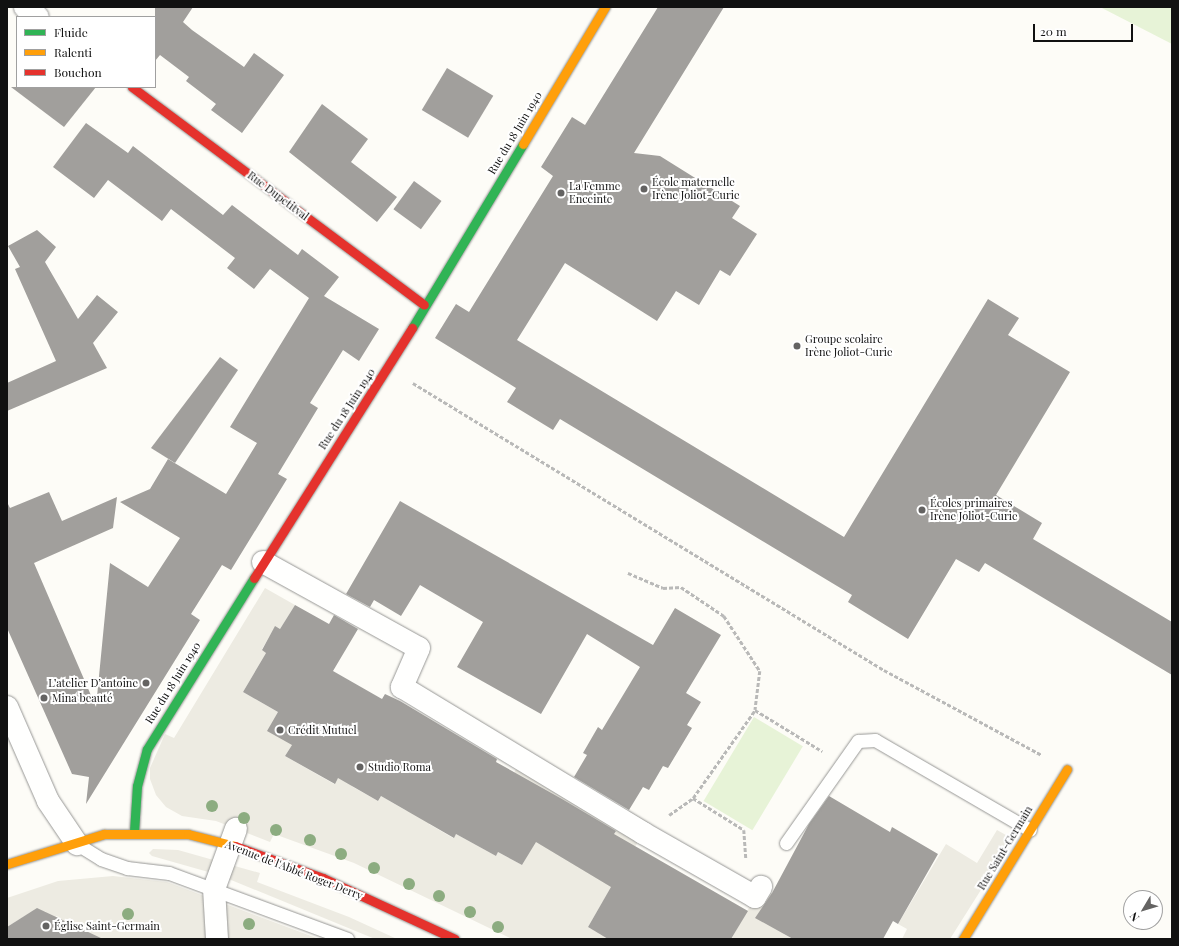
<!DOCTYPE html>
<meta charset="utf-8">
<style>
body{margin:0}
#map{position:relative;width:1179px;height:946px;overflow:hidden;background:#fdfcf7;font-family:"Playfair Display",serif}
div>[style]{position:absolute}
.green>*{inset:0;background:#e7f3d7;transform-origin:0 0}
.plaza>*{inset:0;background:#edebe2}
.building>*{inset:0;background:#a19f9c;transform-origin:0 0}
.path>*{height:2.5px;margin-top:-1.25px;transform-origin:0;background:repeating-linear-gradient(90deg,#b9b9b8 0 4px,transparent 0 6px)}
.roads{filter:drop-shadow(0 0 1px #979795) drop-shadow(0 0 1px #979795)}
.lane>*{height:13px;margin:-6.5px;padding:0 6.5px;transform-origin:6.5px;border-radius:6.5px;background:#fffffe}
.street>*{height:22px;margin:-11px;padding:0 11px;transform-origin:11px;border-radius:11px;background:#fffffe}
.fast>*{height:9px;margin:-4.5px;padding:0 4.5px;transform-origin:4.5px;border-radius:4.5px;background:#30b455}
.slow>*{height:9px;margin:-4.5px;padding:0 4.5px;transform-origin:4.5px;border-radius:4.5px;background:#ff9f0a}
.jam>*{height:9px;margin:-4.5px;padding:0 4.5px;transform-origin:4.5px;border-radius:4.5px;background:#e5322d}
.trees>*{width:12px;height:12px;margin:-6px;border-radius:50%;background:#8cac80}
.dots>*{width:11px;height:11px;translate:-50% -50%;box-sizing:border-box;border:2px solid #fff;border-radius:50%}
span{translate:-50% -50%;white-space:nowrap;text-align:center;line-height:1.15;-webkit-text-stroke:4px #fff;paint-order:stroke}
.street-label{font-size:11px;color:#111}
.poi-label{font-size:11px;color:#111}
.left{translate:0 -50%;text-align:left}
.right{translate:-100% -50%;text-align:right}
.frame{position:absolute;inset:0;border:8px solid #111;pointer-events:none}
.legend{position:absolute;left:16px;top:16px;width:140px;height:72px;box-sizing:border-box;background:#fff;border:1px solid #a0a0a0;margin:0;padding:5px 7px;list-style:none;font-size:12px;color:#111}
.legend li{display:flex;align-items:center;gap:8px;height:20px}
.legend b{width:20px;border:1px solid #a0a0a0}
.north{position:absolute;left:1123px;top:890px;width:40px;height:40px;box-sizing:border-box;background:#fff;border:1px solid #a0a0a0;border-radius:50%;rotate:232deg;font-size:11px;font-weight:700;line-height:16px;text-align:center;color:#111}
.north::after{content:'';display:block;margin:auto;width:14px;height:18px;background:#646362;clip-path:polygon(50% 0,100% 100%,50% 72%,0 100%)}
.scale{position:absolute;left:1033px;top:24px;width:100px;height:18px;box-sizing:border-box;border:2px solid #111;border-top:0;padding-left:5px;font-size:12px;line-height:14px;white-space:nowrap;color:#111;-webkit-text-stroke:3px #fff;paint-order:stroke}
</style>
<div id="map">
<div class="green">
<i style="clip-path:polygon(1100px 7px,1172px 7px,1172px 44px)"></i>
<i style="left:754px;top:717px;width:57px;height:98px;rotate:31deg"></i>
</div>
<div class="plaza">
<i style="clip-path:polygon(265px 588px,295px 605px,280px 629px,275px 627px,262px 649px,266px 653px,243px 692px,278px 712px,292px 745px,285px 756px,334px 784px,341px 773px,353px 787px,378px 801px,381px 796px,405px 810px,432px 819px,429px 824px,453px 838px,456px 834px,496px 856px,498px 852px,522px 865px,560px 799px,514px 773px,526px 751px,649px 823px,588px 927px,608px 939px,512px 939px,354px 863px,274px 834px,270px 842px,216px 821px,182px 816px,166px 807px,156px 795px,150px 779px,150px 768px,165px 734px,174px 738px)"></i>
<i style="clip-path:polygon(997px 830px,1013px 839px,950px 939px,902px 939px,907px 929px,898px 924px,946px 844px,977px 863px)"></i>
<i style="clip-path:polygon(153px 849px,178px 850px,260px 873px,257px 882px,349px 917px,397px 939px,375px 939px,219px 875px,152px 856px,149px 853px)"></i>
<i style="clip-path:polygon(113px 876px,167px 882px,319px 939px,85px 939px,79px 935px,84px 928px,81px 925px,75px 933px,68px 925px,68px 920px,65px 924px,56px 924px,59px 917px,56px 916px,52px 923px,45px 911px,43px 915px,30px 917px,28px 914px,7px 927px,7px 898px,58px 881px)"></i>
<i style="clip-path:polygon(761px 887px,798px 909px,784px 934px,793px 939px,731px 939px)"></i>
</div>
<div class="building">
<i style="clip-path:polygon(155px 7px,193px 7px,183px 22px,192px 30px,244px 67px,254px 53px,284px 75px,242px 133px,211px 110px,216px 104px,186px 81px,189px 77px,160px 55px,155px 61px)"></i>
<i style="clip-path:polygon(658px 7px,724px 7px,634px 153px,660px 156px,740px 206px,732px 218px,757px 234px,730px 276px,720px 270px,699px 305px,676px 291px,657px 321px,565px 263px,517px 340px,844px 537px,988px 299px,1019px 318px,1008px 335px,1070px 372px,996px 495px,1042px 523px,1033px 539px,1172px 622px,1172px 675px,985px 563px,979px 572px,956px 559px,908px 639px,848px 602px,852px 595px,560px 419px,553px 430px,507px 402px,516px 388px,435px 338px,456px 304px,469px 312px,553px 176px,541px 167px,572px 117px,585px 125px)"></i>
<i style="left:447px;top:68px;width:54px;height:49px;rotate:31deg"></i>
<i style="clip-path:polygon(11px 87px,96px 87px,64px 127px)"></i>
<i style="clip-path:polygon(322px 104px,368px 139px,351px 162px,397px 197px,377px 222px,289px 152px)"></i>
<i style="clip-path:polygon(86px 123px,128px 153px,133px 146px,223px 215px,232px 205px,298px 255px,302px 249px,339px 277px,324px 296px,379px 329px,359px 361px,343px 350px,310px 403px,318px 408px,278px 474px,287px 479px,231px 570px,222px 565px,191px 614px,200px 620px,86px 804px,89px 777px,72px 774px,7px 628px,7px 502px,10px 508px,49px 492px,62px 521px,117px 497px,113px 528px,34px 563px,96px 707px,110px 563px,148px 587px,180px 538px,120px 502px,150px 489px,168px 459px,226px 494px,257px 443px,230px 427px,309px 298px,270px 269px,254px 289px,227px 268px,235px 258px,171px 209px,162px 221px,108px 180px,94px 198px,53px 167px)"></i>
<i style="left:414px;top:181px;width:34px;height:35px;rotate:36deg"></i>
<i style="clip-path:polygon(37px 230px,56px 247px,45px 262px,78px 319px,97px 295px,118px 312px,93px 343px,107px 368px,7px 411px,7px 383px,56px 361px,15px 269px,20px 267px,8px 246px)"></i>
<i style="clip-path:polygon(220px 357px,238px 370px,175px 463px,151px 448px)"></i>
<i style="clip-path:polygon(400px 501px,653px 645px,675px 608px,721px 635px,686px 693px,701px 702px,687px 725px,692px 728px,668px 768px,663px 766px,649px 790px,643px 787px,629px 810px,574px 777px,587px 755px,583px 753px,598px 727px,602px 730px,640px 667px,587px 634px,541px 714px,457px 667px,483px 622px,420px 585px,401px 616px,374px 600px,370px 607px,346px 594px)"></i>
<i style="clip-path:polygon(295px 605px,329px 624px,334px 615px,358px 629px,333px 671px,382px 699px,385px 694px,400px 701px,497px 759px,496px 762px,562px 799px,616px 831px,614px 834px,748px 911px,731px 939px,608px 939px,588px 927px,611px 887px,536px 842px,522px 865px,498px 852px,496px 856px,456px 834px,454px 838px,381px 796px,378px 801px,338px 778px,335px 784px,285px 756px,292px 745px,267px 731px,278px 712px,243px 692px,266px 653px,262px 650px,275px 626px,280px 629px)"></i>
<i style="clip-path:polygon(829px 796px,890px 832px,892px 827px,938px 854px,898px 924px,893px 921px,883px 939px,793px 939px,755px 918px,772px 893px,809px 824px)"></i>
<i style="clip-path:polygon(37px 908px,103px 939px,7px 939px,7px 927px)"></i>
</div>
<div class="path">
<i style="left:413px;top:383px;width:552px;rotate:31.36deg"></i>
<i style="left:884px;top:670px;width:179px;rotate:28.3deg"></i>
<i style="left:628px;top:573px;width:38px;rotate:23deg"></i>
<i style="left:663px;top:588px;width:18px;rotate:-3deg"></i>
<i style="left:681px;top:587px;width:52px;rotate:34deg"></i>
<i style="left:724px;top:616px;width:66px;rotate:56.8deg"></i>
<i style="left:760px;top:671px;width:39px;rotate:97deg"></i>
<i style="left:693px;top:798px;width:108px;rotate:-54.8deg"></i>
<i style="left:755px;top:710px;width:79px;rotate:31.5deg"></i>
<i style="left:669px;top:815px;width:29px;rotate:-35deg"></i>
<i style="left:693px;top:798px;width:60px;rotate:32.1deg"></i>
<i style="left:744px;top:830px;width:28px;rotate:86deg"></i>
</div>
<div class="roads">
<div class="lane">
<i style="left:786px;top:843px;width:125px;rotate:-54.8deg"></i>
<i style="left:858px;top:741px;width:17px;rotate:-3deg"></i>
<i style="left:875px;top:740px;width:179px;rotate:30.1deg"></i>
<i style="left:77px;top:844px;width:28px;rotate:32deg"></i>
<i style="left:101px;top:859px;width:28px;rotate:19deg"></i>
<i style="left:127px;top:868px;width:42px;rotate:6.8deg"></i>
<i style="left:169px;top:873px;width:190px;rotate:20.3deg"></i>
</div>
<div class="street">
<i style="left:25px;top:7px;width:16px;rotate:38deg"></i>
<i style="left:263px;top:562px;width:178px;rotate:28.9deg"></i>
<i style="left:419px;top:648px;width:43px;rotate:113.6deg"></i>
<i style="left:402px;top:687px;width:282px;rotate:31.2deg"></i>
<i style="left:643px;top:833px;width:129px;rotate:29.7deg"></i>
<i style="left:755px;top:897px;width:12px;rotate:-59deg"></i>
<i style="left:7px;top:707px;width:103px;rotate:66.4deg"></i>
<i style="left:48px;top:801px;width:52px;rotate:56deg"></i>
<i style="left:217px;top:939px;width:50px;rotate:-93.4deg"></i>
<i style="left:214px;top:889px;width:64px;rotate:-69.9deg"></i>
</div>
<div class="fast">
<i style="left:412px;top:328px;width:215px;rotate:-58.9deg"></i>
<i style="left:134px;top:832px;width:46px;rotate:-86.3deg"></i>
<i style="left:137px;top:786px;width:38px;rotate:-75deg"></i>
<i style="left:147px;top:749px;width:202px;rotate:-58deg"></i>
</div>
<div class="slow">
<i style="left:523px;top:144px;width:160px;rotate:-59.1deg"></i>
<i style="left:7px;top:864px;width:102px;rotate:-17.2deg"></i>
<i style="left:104px;top:834px;width:84px"></i>
<i style="left:188px;top:834px;width:49px;rotate:14.3deg"></i>
<i style="left:963px;top:939px;width:199px;rotate:-58.5deg"></i>
</div>
<div class="jam">
<i style="left:132px;top:87px;width:364px;rotate:36.7deg"></i>
<i style="left:254px;top:578px;width:296px;rotate:-57.7deg"></i>
<i style="left:235px;top:846px;width:94px;rotate:20deg"></i>
<i style="left:323px;top:878px;width:145px;rotate:24.8deg"></i>
</div>
</div>
<div class="trees">
<i style="left:212px;top:806px"></i>
<i style="left:244px;top:818px"></i>
<i style="left:276px;top:830px"></i>
<i style="left:310px;top:840px"></i>
<i style="left:341px;top:854px"></i>
<i style="left:374px;top:868px"></i>
<i style="left:409px;top:884px"></i>
<i style="left:439px;top:896px"></i>
<i style="left:470px;top:912px"></i>
<i style="left:128px;top:914px"></i>
<i style="left:249px;top:924px"></i>
<i style="left:498px;top:927px"></i>
</div>
<div class="dots">
<i style="left:644px;top:189px;background:#646362"></i>
<i style="left:561px;top:193px;background:#646362"></i>
<i style="left:797px;top:346px;background:#646362"></i>
<i style="left:922px;top:510px;background:#646362"></i>
<i style="left:146px;top:683px;background:#646362"></i>
<i style="left:44px;top:698px;background:#646362"></i>
<i style="left:280px;top:730px;background:#646362"></i>
<i style="left:360px;top:767px;background:#646362"></i>
<i style="left:46px;top:926px;background:#646362"></i>
</div>
<div class="street-label">
<span style="left:515px;top:133px;rotate:-59deg">Rue du 18 Juin 1940</span>
<span style="left:278px;top:196px;rotate:37deg">Rue Dupetitval</span>
<span style="left:347px;top:409px;rotate:-57deg">Rue du 18 Juin 1940</span>
<span style="left:173px;top:683px;rotate:-58deg">Rue du 18 Juin 1940</span>
<span style="left:1005px;top:848px;rotate:-59deg">Rue Saint-Germain</span>
<span style="left:294px;top:870px;rotate:21deg">Avenue de l'Abbé Roger Derry</span>
</div>
<div class="poi-label">
<span class="left" style="left:652px;top:189px">École maternelle<br>Irène Joliot-Curie</span>
<span class="left" style="left:569px;top:193px">La Femme<br>Enceinte</span>
<span class="left" style="left:805px;top:346px">Groupe scolaire<br>Irène Joliot-Curie</span>
<span class="left" style="left:930px;top:510px">Écoles primaires<br>Irène Joliot-Curie</span>
<span class="right" style="left:138px;top:683px">L’atelier D’antoine</span>
<span class="left" style="left:52px;top:698px">Mina beauté</span>
<span class="left" style="left:288px;top:730px">Crédit Mutuel</span>
<span class="left" style="left:368px;top:767px">Studio Roma</span>
<span class="left" style="left:54px;top:926px">Église Saint-Germain</span>
</div>
<div class="frame"></div>
<ul class="legend">
<li><b style="height:5px;background:#30b455"></b>Fluide</li>
<li><b style="height:5px;background:#ff9f0a"></b>Ralenti</li>
<li><b style="height:5px;background:#e5322d"></b>Bouchon</li>
</ul>
<div class="north">N</div>
<div class="scale">20 m</div>
</div>
